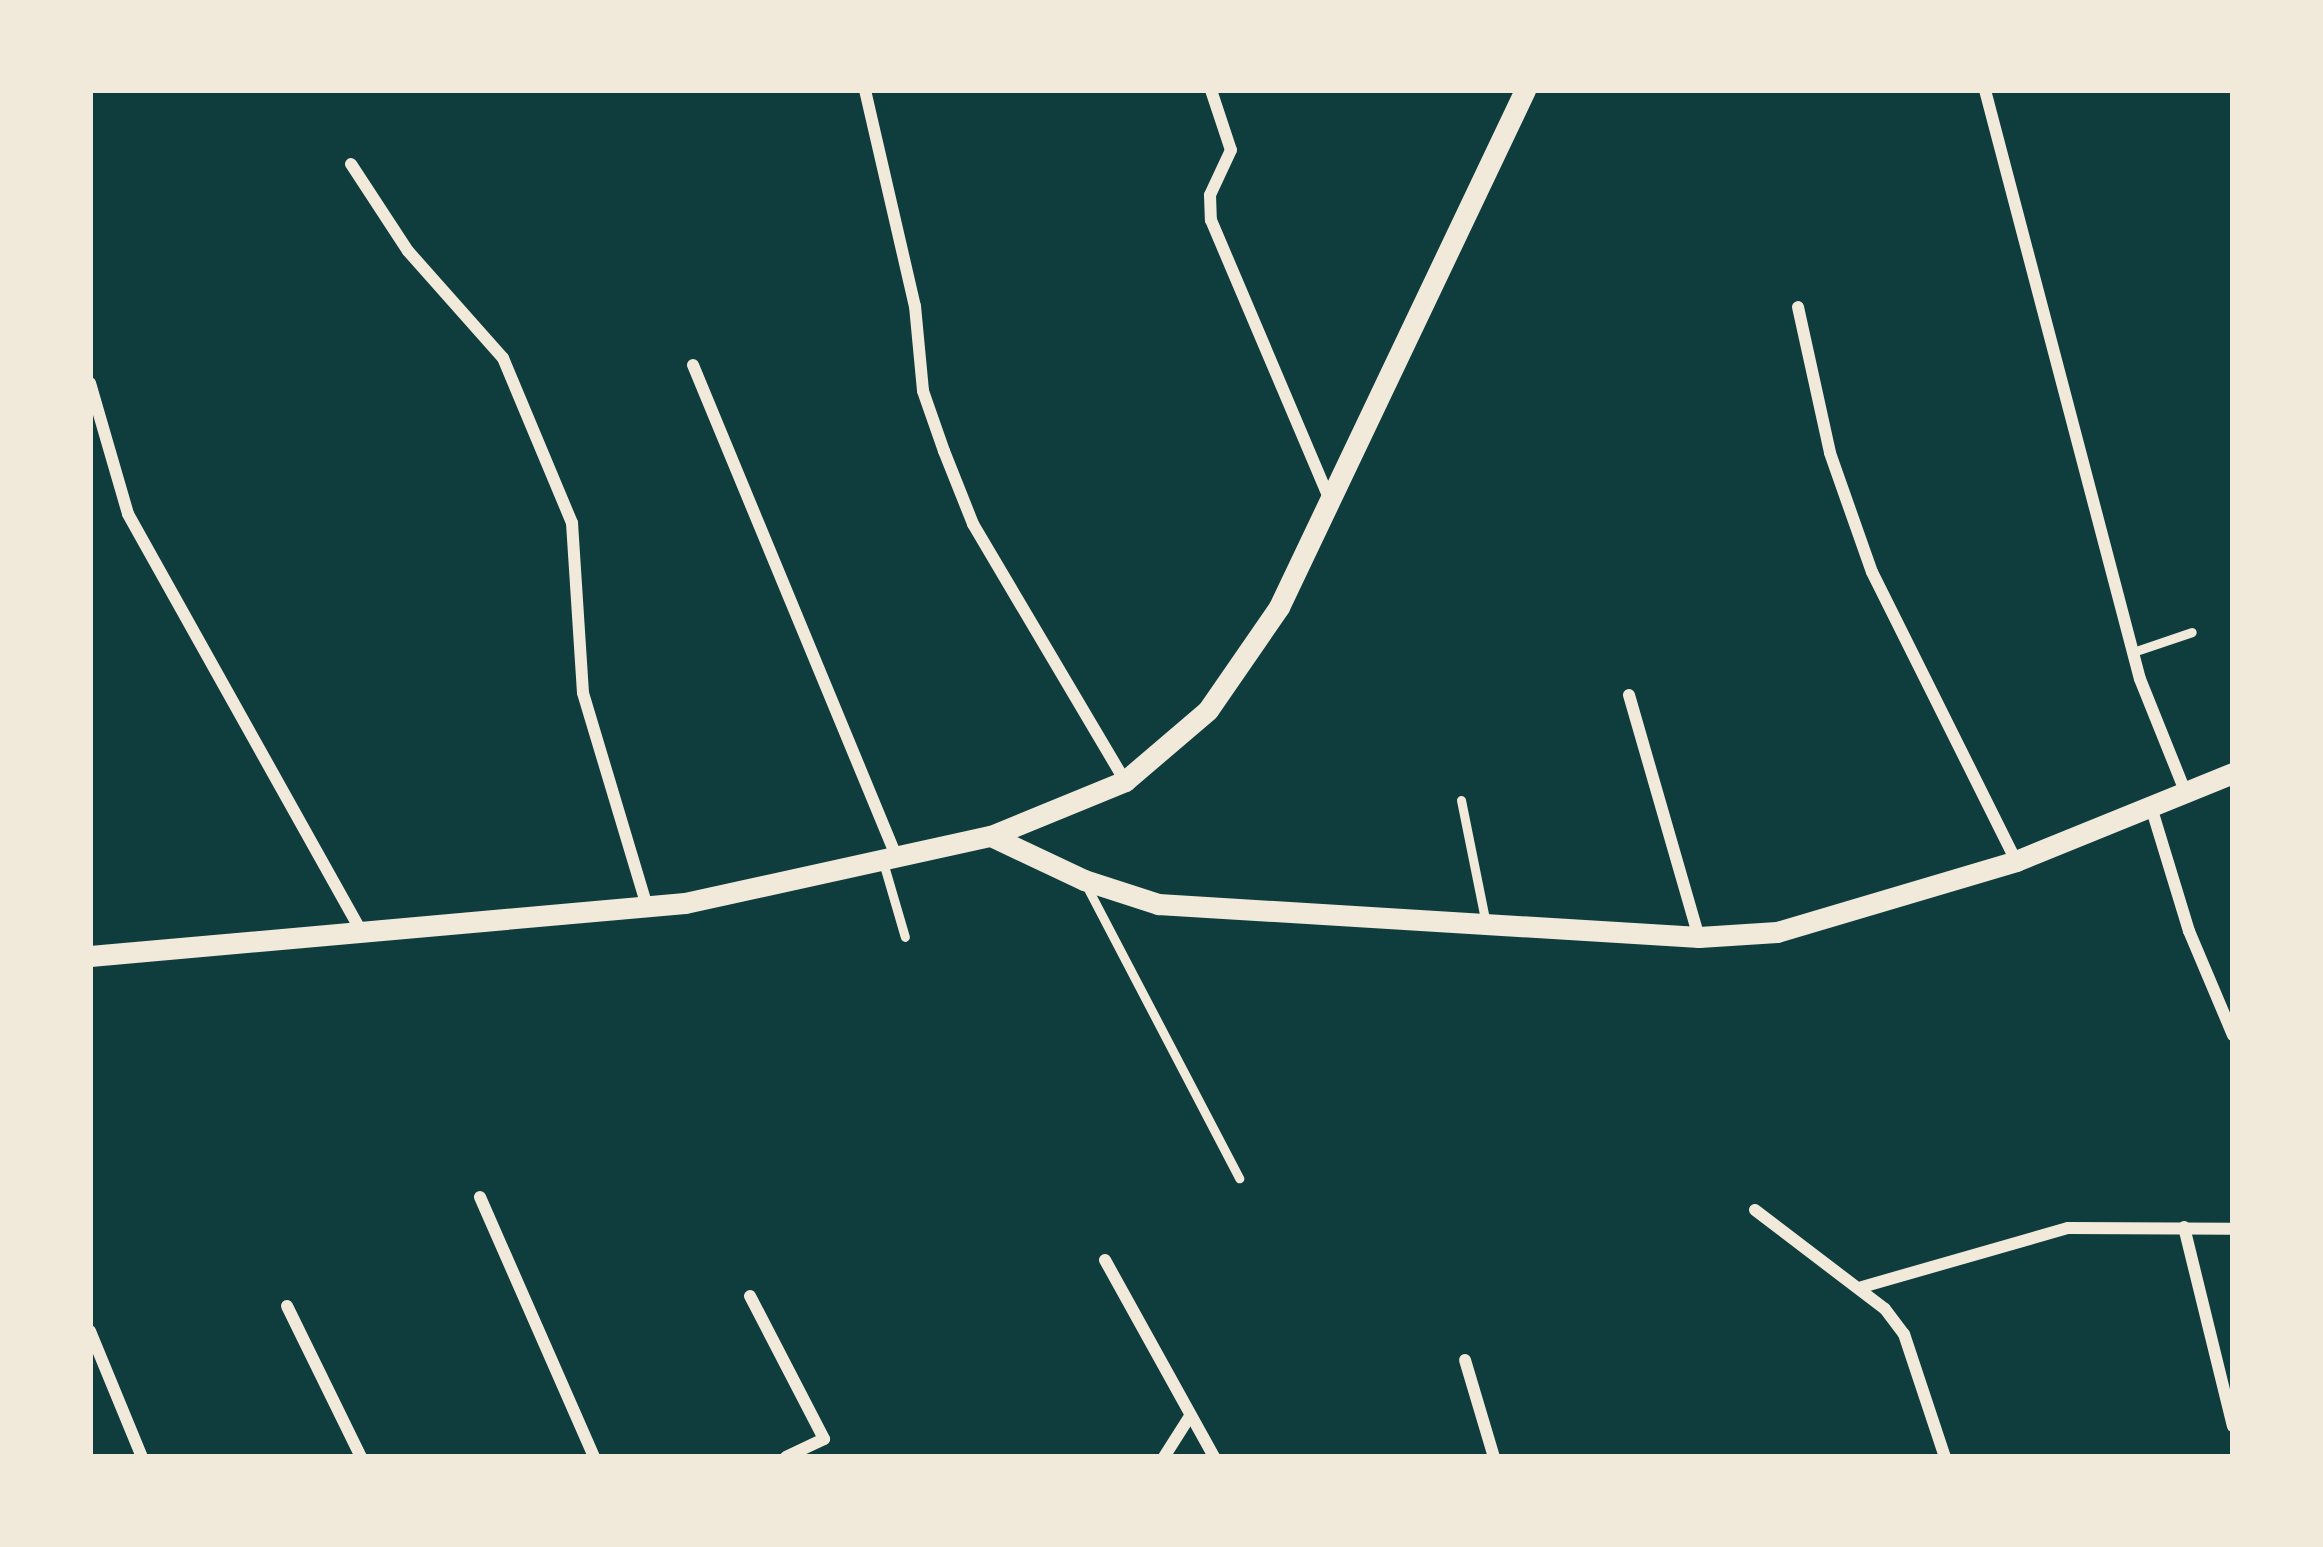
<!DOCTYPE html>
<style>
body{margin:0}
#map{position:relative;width:2323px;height:1547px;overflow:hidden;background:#0f3d3e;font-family:"Libre Baskerville",serif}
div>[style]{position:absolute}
.service>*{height:9px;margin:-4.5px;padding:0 4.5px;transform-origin:4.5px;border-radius:4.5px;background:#f1e9da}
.minor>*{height:12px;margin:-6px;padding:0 6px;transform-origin:6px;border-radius:6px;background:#f1e9da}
.tertiary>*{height:21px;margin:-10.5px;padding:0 10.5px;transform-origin:10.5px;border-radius:10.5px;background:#f1e9da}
span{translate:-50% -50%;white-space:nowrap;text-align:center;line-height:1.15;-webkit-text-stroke:12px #f1e9da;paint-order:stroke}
.frame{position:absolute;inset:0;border:93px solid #f1e9da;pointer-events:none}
</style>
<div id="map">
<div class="service">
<i style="left:2133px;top:652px;width:62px;rotate:-18.7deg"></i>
<i style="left:1461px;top:800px;width:126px;rotate:78.6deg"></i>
<i style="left:883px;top:862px;width:78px;rotate:73.7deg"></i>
<i style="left:1086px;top:885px;width:331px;rotate:62.4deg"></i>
</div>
<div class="minor">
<i style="left:865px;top:90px;width:222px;rotate:77deg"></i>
<i style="left:915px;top:306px;width:85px;rotate:84.6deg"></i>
<i style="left:923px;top:391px;width:64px;rotate:70.7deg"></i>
<i style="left:944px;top:451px;width:79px;rotate:68.3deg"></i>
<i style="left:973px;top:524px;width:299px;rotate:59.4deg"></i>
<i style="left:1211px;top:90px;width:63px;rotate:71.6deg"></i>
<i style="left:1231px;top:150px;width:50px;rotate:115deg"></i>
<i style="left:1210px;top:195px;width:25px;rotate:88deg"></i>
<i style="left:1211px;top:220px;width:302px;rotate:67deg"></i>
<i style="left:1985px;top:90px;width:609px;rotate:75.26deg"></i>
<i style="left:2140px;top:679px;width:126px;rotate:68.1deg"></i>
<i style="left:351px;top:164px;width:104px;rotate:56.8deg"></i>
<i style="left:408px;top:251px;width:143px;rotate:48.4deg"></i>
<i style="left:503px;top:358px;width:179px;rotate:67.3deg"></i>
<i style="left:572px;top:523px;width:170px;rotate:86.3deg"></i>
<i style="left:583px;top:693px;width:222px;rotate:73.3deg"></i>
<i style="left:1798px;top:307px;width:149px;rotate:77.6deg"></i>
<i style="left:1830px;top:453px;width:126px;rotate:70.6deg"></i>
<i style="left:1872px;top:572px;width:323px;rotate:63.5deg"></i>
<i style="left:693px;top:365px;width:534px;rotate:67.52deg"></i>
<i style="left:90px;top:383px;width:136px;rotate:73.8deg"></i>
<i style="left:128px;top:514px;width:479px;rotate:60.8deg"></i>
<i style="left:1629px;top:695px;width:252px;rotate:73.9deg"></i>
<i style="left:2152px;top:810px;width:127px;rotate:73deg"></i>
<i style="left:2189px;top:931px;width:113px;rotate:67.1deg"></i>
<i style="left:480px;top:1197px;width:284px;rotate:66.3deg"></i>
<i style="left:1755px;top:1210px;width:163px;rotate:37.3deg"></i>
<i style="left:1885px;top:1309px;width:31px;rotate:53deg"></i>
<i style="left:1904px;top:1334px;width:130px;rotate:71.6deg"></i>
<i style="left:2184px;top:1227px;width:205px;rotate:76.2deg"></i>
<i style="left:1105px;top:1260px;width:225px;rotate:61deg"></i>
<i style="left:1862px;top:1287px;width:214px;rotate:-16deg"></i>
<i style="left:2068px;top:1228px;width:165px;rotate:0.3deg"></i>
<i style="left:750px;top:1296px;width:161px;rotate:62.6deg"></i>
<i style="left:824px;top:1439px;width:42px;rotate:154.7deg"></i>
<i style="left:287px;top:1306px;width:168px;rotate:63.9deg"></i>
<i style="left:90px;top:1331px;width:136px;rotate:67.6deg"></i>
<i style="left:1465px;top:1360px;width:101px;rotate:73.4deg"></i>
<i style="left:1164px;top:1457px;width:49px;rotate:-57.6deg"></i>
</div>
<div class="tertiary">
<i style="left:991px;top:836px;width:145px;rotate:-22.3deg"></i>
<i style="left:1125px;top:781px;width:109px;rotate:-40.5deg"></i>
<i style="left:1208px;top:710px;width:125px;rotate:-55.4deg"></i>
<i style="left:1279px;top:607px;width:573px;rotate:-64.55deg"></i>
<i style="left:90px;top:956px;width:597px;rotate:-5.09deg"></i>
<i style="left:685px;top:903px;width:313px;rotate:-12.4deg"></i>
<i style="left:991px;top:836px;width:103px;rotate:25.3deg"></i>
<i style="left:1084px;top:880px;width:78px;rotate:18deg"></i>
<i style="left:1158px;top:904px;width:542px;rotate:3.49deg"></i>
<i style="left:1699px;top:937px;width:78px;rotate:-3.7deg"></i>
<i style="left:1777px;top:932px;width:249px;rotate:-16.5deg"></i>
<i style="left:2016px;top:861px;width:234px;rotate:-22.1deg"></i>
</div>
<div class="frame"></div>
</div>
